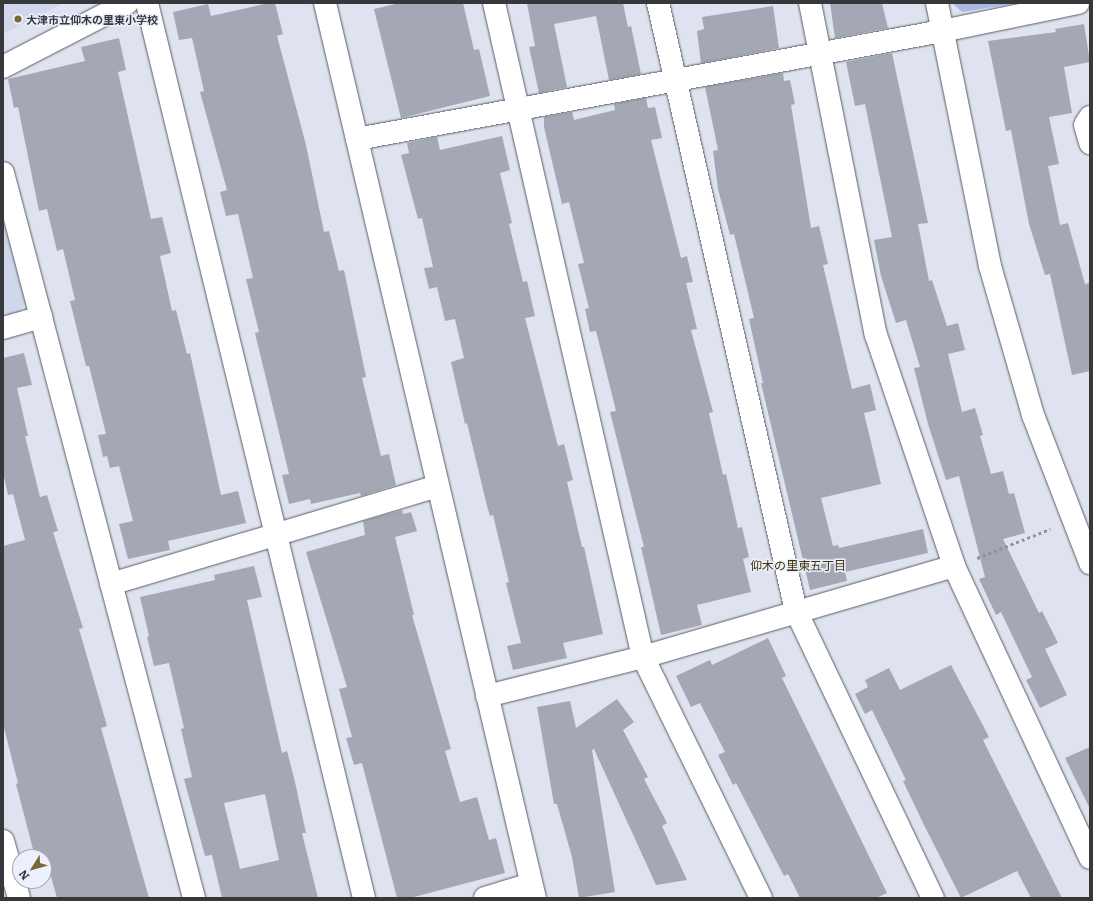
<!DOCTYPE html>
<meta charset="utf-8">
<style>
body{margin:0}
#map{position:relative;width:1093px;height:901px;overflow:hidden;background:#dfe3ef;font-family:Literata,"Noto Sans JP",serif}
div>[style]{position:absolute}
.built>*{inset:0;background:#d1d7ea}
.green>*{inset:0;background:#abb9e2}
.building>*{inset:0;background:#a4a8b4}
.path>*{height:2.5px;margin-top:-1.25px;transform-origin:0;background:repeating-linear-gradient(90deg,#8f929b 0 3px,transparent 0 6px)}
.roads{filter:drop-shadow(0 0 1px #585c66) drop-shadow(0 0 1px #585c66)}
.street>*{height:22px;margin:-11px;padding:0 11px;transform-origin:11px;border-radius:11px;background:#fff}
.secondary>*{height:22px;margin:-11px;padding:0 11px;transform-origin:11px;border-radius:11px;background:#fff}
.dots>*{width:11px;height:11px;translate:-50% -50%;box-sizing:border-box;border:2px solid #ecf0fc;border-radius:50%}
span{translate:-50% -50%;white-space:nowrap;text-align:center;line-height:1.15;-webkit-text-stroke:3px #ecf0fc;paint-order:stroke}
.poi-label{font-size:11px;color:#36383c;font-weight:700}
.left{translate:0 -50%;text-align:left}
.neighbourhood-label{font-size:12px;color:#403309}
.frame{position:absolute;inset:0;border:4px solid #36383c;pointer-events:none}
.north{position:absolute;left:12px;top:849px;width:40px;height:40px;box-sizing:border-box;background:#ecf0fc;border:1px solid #a3a6af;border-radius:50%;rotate:233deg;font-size:11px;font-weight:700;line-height:16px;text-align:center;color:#36383c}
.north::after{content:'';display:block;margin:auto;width:14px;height:18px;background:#786835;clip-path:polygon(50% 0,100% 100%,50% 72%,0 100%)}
</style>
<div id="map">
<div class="built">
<i style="clip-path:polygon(3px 3px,64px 3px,3px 34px)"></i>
<i style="clip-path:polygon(3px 209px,27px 300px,20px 312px,3px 317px)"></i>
</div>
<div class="green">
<i style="clip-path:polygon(952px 3px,1017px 3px,962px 12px)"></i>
</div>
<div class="building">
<i style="clip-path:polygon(269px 3px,275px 3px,283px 34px,277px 36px,306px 145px,324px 232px,329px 231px,339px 271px,344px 270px,366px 377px,362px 378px,381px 456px,389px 454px,396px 485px,361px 496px,360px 493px,311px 504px,310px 499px,289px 504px,282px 475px,289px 474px,255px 333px,259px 332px,246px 279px,253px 278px,238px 214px,226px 216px,220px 192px,227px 190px,200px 92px,204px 91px,192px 38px,179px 40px,173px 12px,208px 4px,211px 16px)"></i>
<i style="clip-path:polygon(400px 3px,463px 3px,474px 50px,479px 49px,490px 96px,401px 118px,374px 9px)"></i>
<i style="clip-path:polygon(527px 3px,623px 3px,628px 27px,631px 26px,641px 74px,609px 80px,596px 16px,554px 24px,567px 87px,539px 93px,529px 47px,535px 46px)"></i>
<i style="clip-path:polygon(830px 3px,882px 3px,888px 28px,835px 38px)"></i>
<i style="clip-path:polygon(773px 6px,779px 48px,701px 63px,697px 31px,704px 29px,702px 17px)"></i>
<i style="clip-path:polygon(1084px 24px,1090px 62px,1064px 67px,1072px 113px,1049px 117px,1059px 164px,1048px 166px,1060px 225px,1068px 223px,1085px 284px,1090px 283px,1090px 371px,1072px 375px,1050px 274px,1045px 275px,1029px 224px,1011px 130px,1006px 131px,988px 41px,1056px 32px,1055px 29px)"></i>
<i style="clip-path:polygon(119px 38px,126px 70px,118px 72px,151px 219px,162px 217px,171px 253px,160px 256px,172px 311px,176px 310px,187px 354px,190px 353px,221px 495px,238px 491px,246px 523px,168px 541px,170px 550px,128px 559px,119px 524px,133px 521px,119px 466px,110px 468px,107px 456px,103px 457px,98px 435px,106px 434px,89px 366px,86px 366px,70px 301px,75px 300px,63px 249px,57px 251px,47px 209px,39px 211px,18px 107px,14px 108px,8px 79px,85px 61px,81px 47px)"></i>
<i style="clip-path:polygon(892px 53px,928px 223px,918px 224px,929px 281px,932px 280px,947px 326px,958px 323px,965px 350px,948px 354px,962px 412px,975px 408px,983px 435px,980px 436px,991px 474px,1003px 471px,1009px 494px,1014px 493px,1025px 533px,1003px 539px,1039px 613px,1042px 611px,1058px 643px,1045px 649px,1067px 695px,1040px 708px,1026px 680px,1032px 677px,1001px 612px,996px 615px,979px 579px,985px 577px,959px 476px,946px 480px,928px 424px,914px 368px,920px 367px,906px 320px,896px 323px,881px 276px,874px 240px,892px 237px,865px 104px,855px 106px,846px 62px)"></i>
<i style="clip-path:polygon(783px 73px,784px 81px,790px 80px,795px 104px,791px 105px,811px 228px,819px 226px,828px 264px,823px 265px,852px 389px,870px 384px,876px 410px,864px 413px,881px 484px,821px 498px,833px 546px,838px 545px,839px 548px,923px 529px,928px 553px,845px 572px,847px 581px,810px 590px,761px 383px,763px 383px,749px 319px,754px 318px,734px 234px,730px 235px,718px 189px,713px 151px,718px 150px,705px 87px)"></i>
<i style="clip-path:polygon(646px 98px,648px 108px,655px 107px,662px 138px,651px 140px,681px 258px,687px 256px,693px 282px,686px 283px,697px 329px,691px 330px,713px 412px,709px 413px,723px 475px,726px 474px,738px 528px,742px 527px,749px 557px,743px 559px,751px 592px,697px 605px,702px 625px,661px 635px,641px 547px,644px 547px,610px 412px,616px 411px,596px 331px,590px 332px,585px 309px,589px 308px,578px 264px,584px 263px,569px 202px,562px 204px,544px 127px,544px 117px,572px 112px,574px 120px,615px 110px,614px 104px)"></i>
<i style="clip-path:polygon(502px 136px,510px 170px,500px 173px,512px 223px,509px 224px,523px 282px,527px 281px,535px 316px,525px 318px,558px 446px,564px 444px,573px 480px,567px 482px,582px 547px,584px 547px,603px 634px,563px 643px,567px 658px,513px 670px,507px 646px,521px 643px,506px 583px,509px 582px,493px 515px,490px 516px,487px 506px,467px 423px,465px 424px,451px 362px,464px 358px,455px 319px,445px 321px,437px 287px,429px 289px,424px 268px,433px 267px,422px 218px,418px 219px,401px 155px,409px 153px,407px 143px,437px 137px,440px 150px)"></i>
<i style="clip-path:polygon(24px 353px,32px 385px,17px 388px,28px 436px,25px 436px,40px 497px,47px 495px,58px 531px,53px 532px,83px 628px,79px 629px,107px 726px,101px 728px,149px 898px,57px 898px,47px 862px,44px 863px,44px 857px,35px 857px,16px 784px,18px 783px,3px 724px,3px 546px,25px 540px,13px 494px,8px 495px,3px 472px,3px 358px)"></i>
<i style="clip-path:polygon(402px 510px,403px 514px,411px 512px,417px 531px,395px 537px,414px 615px,412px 615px,451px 749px,445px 751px,460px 802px,477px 797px,489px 840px,496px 838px,505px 873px,410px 898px,397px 898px,362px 763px,354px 765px,346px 738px,352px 737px,339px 689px,347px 687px,306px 552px,365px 535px,363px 521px)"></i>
<i style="clip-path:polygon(evenodd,254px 566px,262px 597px,247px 600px,282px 753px,287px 751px,295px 782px,306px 833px,302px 833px,318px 898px,222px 898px,212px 855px,205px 856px,184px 779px,192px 777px,181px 729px,184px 728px,169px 663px,154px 666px,147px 637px,149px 636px,140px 597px,215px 580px,214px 575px,254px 566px,265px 794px,279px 860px,240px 869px,224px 803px,265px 794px)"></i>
<i style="clip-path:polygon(768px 638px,786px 676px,782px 678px,887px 893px,876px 898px,800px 898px,788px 874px,784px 876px,736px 783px,733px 785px,718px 755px,725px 752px,700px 703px,691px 707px,676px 676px,710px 660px,712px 665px)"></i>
<i style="clip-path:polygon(951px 665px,989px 737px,983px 740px,1062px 898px,1031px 898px,1017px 871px,961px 898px,923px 823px,903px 781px,906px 780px,872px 710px,865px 714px,855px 694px,868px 687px,865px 680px,889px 668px,900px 690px)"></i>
<i style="clip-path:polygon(617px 699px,634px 722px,623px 730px,648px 777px,644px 779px,667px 823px,662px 826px,687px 880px,656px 885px,594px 749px,592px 750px,615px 892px,579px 898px,572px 857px,557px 804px,554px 804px,537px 707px,570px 701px,576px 728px)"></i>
<i style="clip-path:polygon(1090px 747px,1090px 809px,1065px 758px)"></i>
</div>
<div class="path">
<i style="left:977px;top:558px;width:79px;rotate:-21.7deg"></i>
</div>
<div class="roads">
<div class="street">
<i style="left:147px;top:3px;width:921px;rotate:76.37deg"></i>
<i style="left:325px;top:3px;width:919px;rotate:76.8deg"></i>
<i style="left:494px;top:3px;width:671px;rotate:77.17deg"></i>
<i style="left:643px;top:657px;width:268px;rotate:63.9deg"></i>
<i style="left:658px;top:3px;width:623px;rotate:77.21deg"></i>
<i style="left:796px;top:611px;width:318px;rotate:64.5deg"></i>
<i style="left:810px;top:3px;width:338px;rotate:78.8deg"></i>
<i style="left:876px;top:335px;width:244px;rotate:71.3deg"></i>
<i style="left:3px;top:67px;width:140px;rotate:-27.3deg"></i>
<i style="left:1090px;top:117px;width:9px;rotate:122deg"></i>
<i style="left:1085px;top:125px;width:19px;rotate:74deg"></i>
<i style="left:357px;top:139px;width:595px;rotate:-10.46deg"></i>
<i style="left:942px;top:31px;width:139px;rotate:-11.6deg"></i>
<i style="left:3px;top:173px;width:750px;rotate:75.24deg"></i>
<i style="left:3px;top:328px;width:40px;rotate:-16deg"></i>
<i style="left:111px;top:584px;width:341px;rotate:-16.7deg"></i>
<i style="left:487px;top:696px;width:161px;rotate:-14deg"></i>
<i style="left:643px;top:657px;width:324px;rotate:-16.3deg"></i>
<i style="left:954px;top:566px;width:322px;rotate:65deg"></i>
<i style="left:3px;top:841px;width:59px;rotate:74.3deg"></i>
<i style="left:485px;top:898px;width:48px;rotate:-16.9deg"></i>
</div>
<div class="secondary">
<i style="left:937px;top:3px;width:268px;rotate:78.6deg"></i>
<i style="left:990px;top:266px;width:155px;rotate:73.9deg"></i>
<i style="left:1033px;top:415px;width:159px;rotate:68.9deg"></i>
</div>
</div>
<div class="dots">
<i style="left:18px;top:19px;background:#786835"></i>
</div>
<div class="poi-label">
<span class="left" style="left:26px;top:19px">大津市立仰木の里東小学校</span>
</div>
<div class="neighbourhood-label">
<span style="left:798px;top:566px">仰木の里東五丁目</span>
</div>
<div class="frame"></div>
<div class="north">N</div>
</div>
